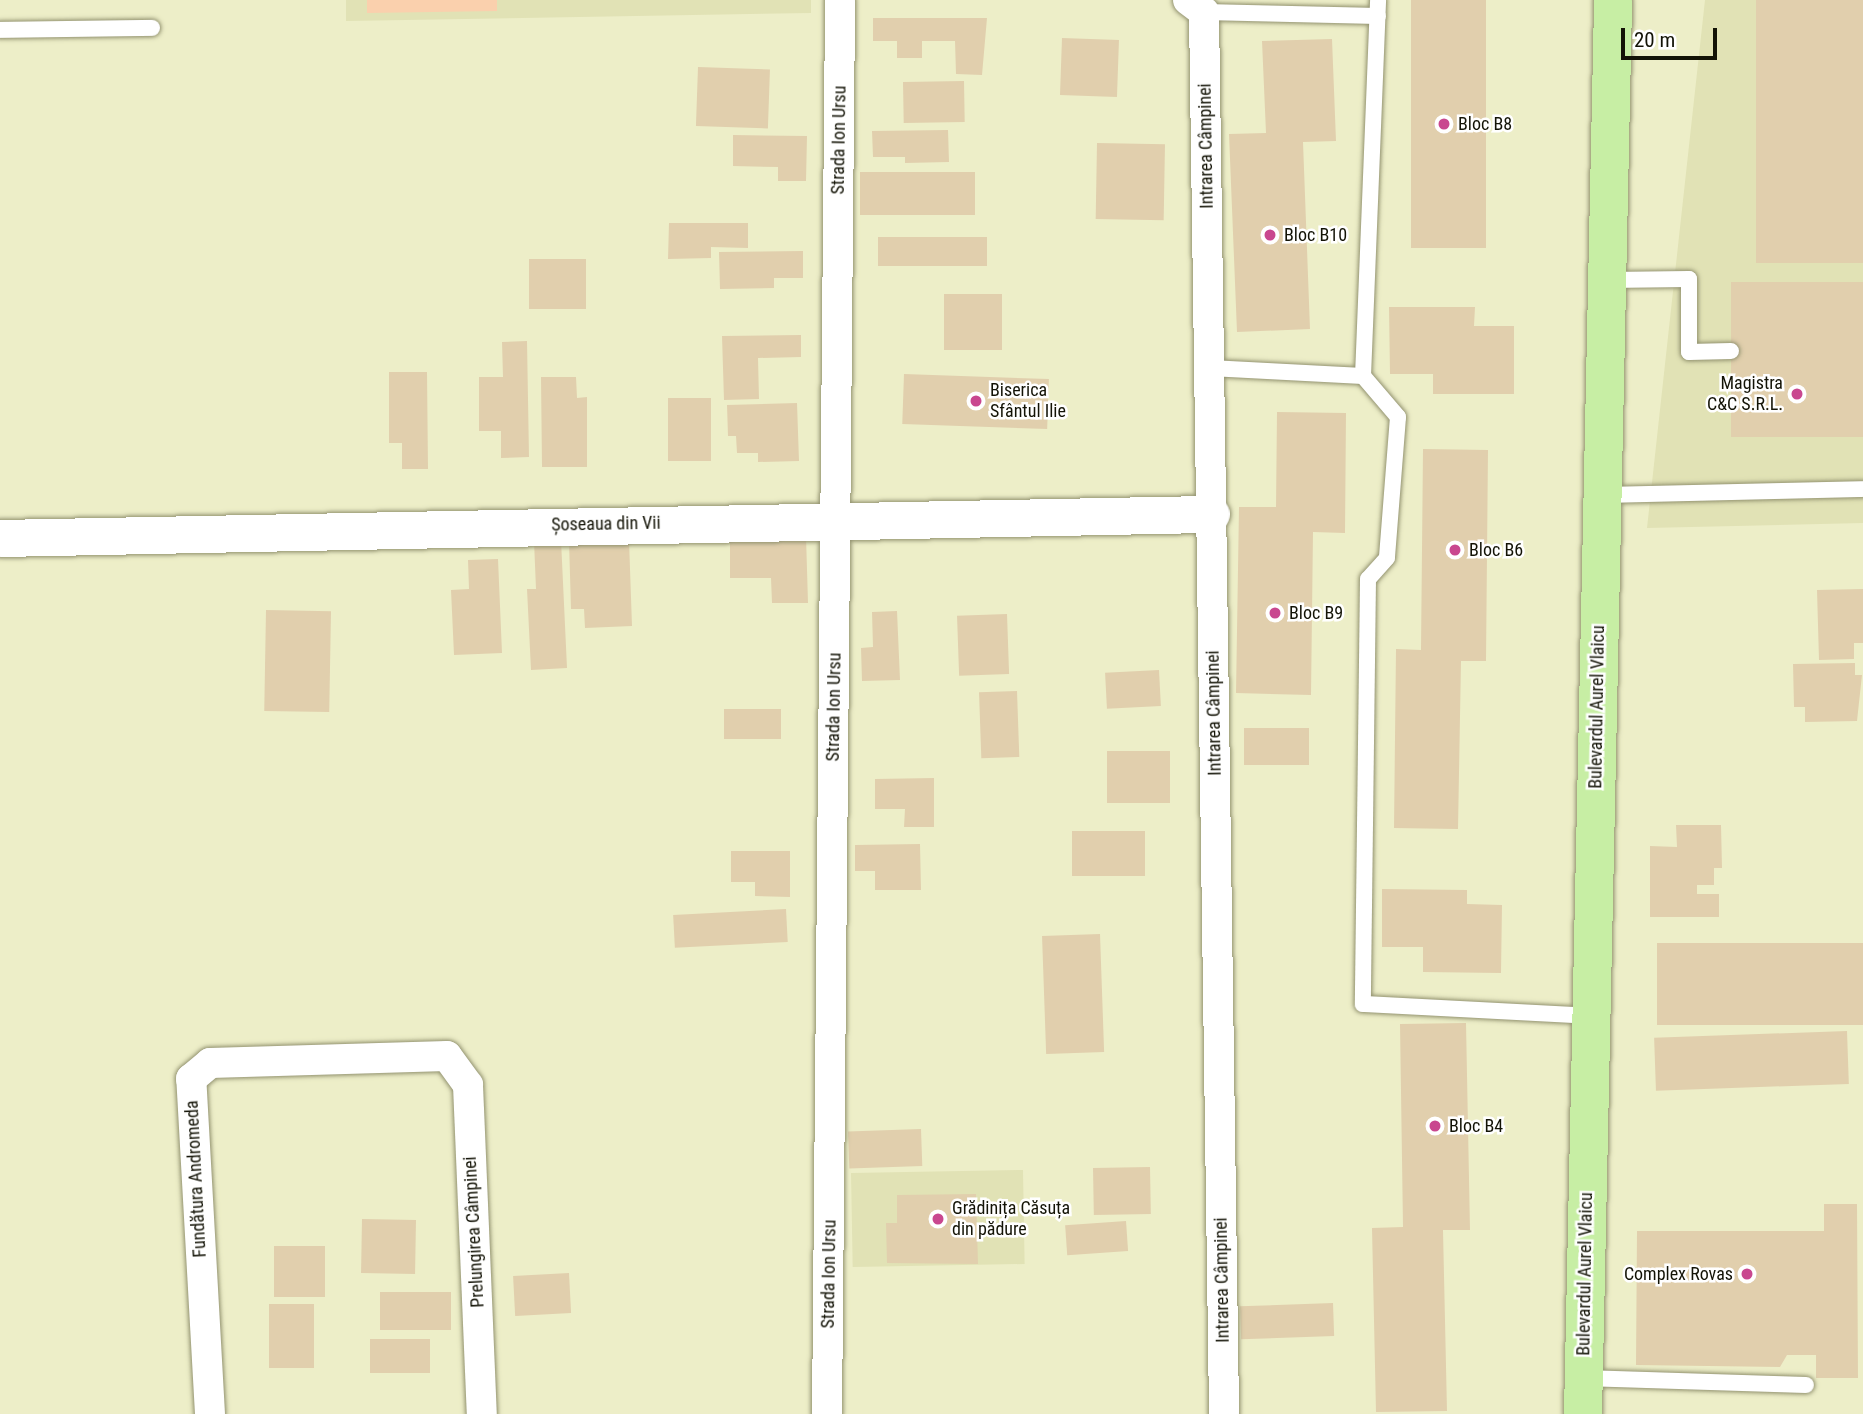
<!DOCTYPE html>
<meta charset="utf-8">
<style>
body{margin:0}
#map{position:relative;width:1863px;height:1414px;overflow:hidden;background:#edeec8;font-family:"Roboto Condensed",sans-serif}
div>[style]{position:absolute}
.built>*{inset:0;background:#e1e2b5;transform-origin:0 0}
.green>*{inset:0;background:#fad0ad}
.building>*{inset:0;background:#e1cfad;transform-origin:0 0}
.roads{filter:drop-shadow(0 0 2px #939370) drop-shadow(0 0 2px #939370)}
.service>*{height:16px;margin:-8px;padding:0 8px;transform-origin:8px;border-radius:8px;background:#fff}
.minor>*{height:30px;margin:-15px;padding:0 15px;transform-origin:15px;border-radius:15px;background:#fff}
.tertiary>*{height:37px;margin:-18.5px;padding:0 18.5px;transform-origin:18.5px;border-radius:18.5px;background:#fff}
.primary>*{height:38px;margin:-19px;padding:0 19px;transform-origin:19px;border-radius:19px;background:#c7eea4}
.dots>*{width:19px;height:19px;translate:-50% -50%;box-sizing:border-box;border:4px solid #fff;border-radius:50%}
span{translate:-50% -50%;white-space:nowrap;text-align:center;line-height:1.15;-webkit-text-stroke:5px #fff;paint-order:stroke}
.poi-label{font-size:18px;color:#131306}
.left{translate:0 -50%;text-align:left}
.right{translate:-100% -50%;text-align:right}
.street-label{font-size:18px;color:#131306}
.scale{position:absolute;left:1621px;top:28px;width:96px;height:32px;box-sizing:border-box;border:4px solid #131306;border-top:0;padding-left:9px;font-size:21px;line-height:24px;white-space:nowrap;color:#131306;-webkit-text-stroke:5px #fff;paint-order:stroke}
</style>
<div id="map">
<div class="built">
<i style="clip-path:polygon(346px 0,811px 0,811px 13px,346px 21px)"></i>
<i style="clip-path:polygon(1705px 0,1863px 0,1863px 523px,1647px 528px)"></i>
<i style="left:1023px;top:1170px;width:94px;height:172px;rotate:89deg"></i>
</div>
<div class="green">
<i style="clip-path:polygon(367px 0,497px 0,497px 11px,367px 13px)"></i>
</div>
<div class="building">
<i style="left:1411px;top:0;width:75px;height:248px"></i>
<i style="left:1756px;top:0;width:107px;height:263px"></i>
<i style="clip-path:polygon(873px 18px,987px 18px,982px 75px,956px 74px,955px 41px,922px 41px,922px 58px,897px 58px,897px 41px,873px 41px)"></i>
<i style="left:1062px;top:38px;width:57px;height:57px;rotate:2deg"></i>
<i style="clip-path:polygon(1332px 39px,1336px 141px,1303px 142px,1310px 329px,1237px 332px,1229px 134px,1266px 133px,1262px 41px)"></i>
<i style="left:698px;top:67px;width:72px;height:59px;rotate:2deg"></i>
<i style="left:964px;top:81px;width:41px;height:61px;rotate:89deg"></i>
<i style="clip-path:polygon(948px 130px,949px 162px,905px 163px,905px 157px,873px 157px,872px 131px)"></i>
<i style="clip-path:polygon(733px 135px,807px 136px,806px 181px,778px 181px,778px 167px,733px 166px)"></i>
<i style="left:1097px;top:143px;width:68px;height:76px;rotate:1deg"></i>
<i style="left:860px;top:172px;width:115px;height:43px"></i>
<i style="clip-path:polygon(669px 223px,748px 223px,748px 248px,711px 247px,711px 258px,668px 259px)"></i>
<i style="left:987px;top:237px;width:29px;height:109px;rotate:90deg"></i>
<i style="clip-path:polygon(803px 251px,803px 278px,774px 278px,774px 288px,720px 289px,719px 252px)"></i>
<i style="left:529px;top:259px;width:57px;height:50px"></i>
<i style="left:1863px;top:282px;width:155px;height:132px;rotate:90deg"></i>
<i style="left:944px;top:294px;width:58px;height:56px"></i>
<i style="clip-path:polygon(1389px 307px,1475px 307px,1474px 326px,1514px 326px,1514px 394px,1433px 394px,1433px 374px,1390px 374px)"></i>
<i style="clip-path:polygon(801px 335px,801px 357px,758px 358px,759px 399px,724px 400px,722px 336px)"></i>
<i style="clip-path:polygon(527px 341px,529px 457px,501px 458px,501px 431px,479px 431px,479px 377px,503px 377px,502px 342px)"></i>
<i style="clip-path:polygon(389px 372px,427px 372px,428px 469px,402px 469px,402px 443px,389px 443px)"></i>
<i style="left:904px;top:374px;width:145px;height:50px;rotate:2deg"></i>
<i style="clip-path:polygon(541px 377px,576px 377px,577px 398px,587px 397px,587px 467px,542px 467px)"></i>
<i style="left:668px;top:398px;width:43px;height:63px"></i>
<i style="clip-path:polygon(797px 403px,799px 461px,758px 462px,758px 453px,737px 453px,736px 436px,728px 436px,727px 405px)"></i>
<i style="clip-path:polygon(1277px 412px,1346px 413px,1345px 533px,1313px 532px,1311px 695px,1236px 693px,1239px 507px,1276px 507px)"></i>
<i style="clip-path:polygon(1423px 449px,1488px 450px,1486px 661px,1461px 661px,1458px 829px,1394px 828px,1396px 649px,1421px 650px)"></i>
<i style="clip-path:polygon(806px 536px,808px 603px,772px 603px,771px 578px,730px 578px,730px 537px)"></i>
<i style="clip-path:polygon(561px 540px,567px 668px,531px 670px,527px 589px,536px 589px,534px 541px)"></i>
<i style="clip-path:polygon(629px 540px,632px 626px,585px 628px,584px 609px,571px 609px,569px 541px)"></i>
<i style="clip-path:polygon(498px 559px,502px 653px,454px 655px,451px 590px,469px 589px,468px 560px)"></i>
<i style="clip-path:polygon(1863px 589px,1863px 643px,1854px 643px,1854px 659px,1819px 660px,1817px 590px)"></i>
<i style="left:266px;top:610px;width:65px;height:101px;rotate:1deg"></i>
<i style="clip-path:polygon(897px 611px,900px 680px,862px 681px,861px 648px,873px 647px,872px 612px)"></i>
<i style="left:1007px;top:614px;width:60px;height:50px;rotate:88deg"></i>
<i style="clip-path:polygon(1855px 663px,1855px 675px,1862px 675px,1857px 721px,1805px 722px,1805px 707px,1794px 707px,1793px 664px)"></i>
<i style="left:1159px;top:670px;width:36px;height:54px;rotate:87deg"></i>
<i style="left:1017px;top:691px;width:66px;height:38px;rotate:88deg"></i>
<i style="left:724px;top:709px;width:57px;height:30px"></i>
<i style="left:1244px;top:728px;width:65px;height:37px"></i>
<i style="left:1107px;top:751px;width:63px;height:52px"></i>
<i style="clip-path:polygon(934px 778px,934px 827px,904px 827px,905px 809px,875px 809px,875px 779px)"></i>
<i style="clip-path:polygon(1676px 825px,1721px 825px,1722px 868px,1714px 868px,1714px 885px,1697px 885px,1697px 894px,1719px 894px,1719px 917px,1650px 917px,1650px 846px,1677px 847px)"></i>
<i style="left:1072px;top:831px;width:73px;height:45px"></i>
<i style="clip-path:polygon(920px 844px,921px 890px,875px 890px,875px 871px,855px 871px,855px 845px)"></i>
<i style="clip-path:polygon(731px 851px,790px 851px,790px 897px,755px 896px,755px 882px,731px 882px)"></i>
<i style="clip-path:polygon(1382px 889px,1467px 890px,1467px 904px,1502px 905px,1501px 973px,1423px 972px,1423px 947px,1382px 947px)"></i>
<i style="left:786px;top:909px;width:33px;height:113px;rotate:87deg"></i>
<i style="left:1100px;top:934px;width:118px;height:58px;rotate:88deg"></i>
<i style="left:1863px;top:943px;width:82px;height:206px;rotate:90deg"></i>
<i style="clip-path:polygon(1466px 1023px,1470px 1230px,1443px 1230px,1447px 1411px,1376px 1412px,1372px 1228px,1403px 1227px,1400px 1024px)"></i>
<i style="left:1847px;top:1031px;width:53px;height:193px;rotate:88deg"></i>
<i style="left:921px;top:1129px;width:37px;height:73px;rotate:88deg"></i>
<i style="left:1150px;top:1167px;width:47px;height:57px;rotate:89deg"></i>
<i style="clip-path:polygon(976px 1194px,978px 1264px,887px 1263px,886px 1223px,897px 1223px,897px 1195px)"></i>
<i style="clip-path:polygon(1824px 1204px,1857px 1204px,1858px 1378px,1816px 1378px,1816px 1355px,1787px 1355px,1780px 1367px,1636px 1365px,1637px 1231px,1824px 1231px)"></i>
<i style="left:362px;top:1219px;width:54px;height:54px;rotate:1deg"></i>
<i style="left:1126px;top:1221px;width:30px;height:61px;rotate:86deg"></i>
<i style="left:274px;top:1246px;width:51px;height:51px"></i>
<i style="left:569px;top:1273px;width:40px;height:56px;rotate:87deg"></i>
<i style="left:380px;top:1292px;width:71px;height:38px"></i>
<i style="left:1333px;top:1303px;width:33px;height:93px;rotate:88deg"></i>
<i style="left:269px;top:1304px;width:45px;height:64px"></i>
<i style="left:370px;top:1339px;width:60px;height:34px"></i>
</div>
<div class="roads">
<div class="service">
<i style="left:1204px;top:12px;width:174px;rotate:1.3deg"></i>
<i style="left:0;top:30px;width:152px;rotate:-0.8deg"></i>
<i style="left:1607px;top:280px;width:82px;rotate:-0.7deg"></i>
<i style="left:1689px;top:279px;width:73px;rotate:90deg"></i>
<i style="left:1689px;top:352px;width:42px;rotate:-1.4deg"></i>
<i style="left:1210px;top:368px;width:153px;rotate:3deg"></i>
<i style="left:1363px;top:376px;width:54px;rotate:49.5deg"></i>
<i style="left:1398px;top:417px;width:141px;rotate:94.5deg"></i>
<i style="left:1387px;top:558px;width:28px;rotate:132deg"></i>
<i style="left:1368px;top:579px;width:425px;rotate:90.7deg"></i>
<i style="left:1363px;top:1004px;width:227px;rotate:3deg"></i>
<i style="left:1363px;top:376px;width:376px;rotate:-87.7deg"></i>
<i style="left:1601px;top:495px;width:262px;rotate:-1.3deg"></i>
<i style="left:1583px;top:1378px;width:223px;rotate:1.8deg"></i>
</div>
<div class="minor">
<i style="left:1188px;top:0;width:20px;rotate:37deg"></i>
<i style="left:1204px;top:12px;width:1402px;rotate:89.18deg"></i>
<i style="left:210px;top:1414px;width:336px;rotate:-93.2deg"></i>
<i style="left:191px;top:1079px;width:25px;rotate:-40deg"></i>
<i style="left:210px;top:1063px;width:237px;rotate:-1.7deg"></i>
<i style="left:447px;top:1056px;width:36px;rotate:54deg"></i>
<i style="left:468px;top:1085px;width:329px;rotate:87.6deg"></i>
<i style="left:827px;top:1414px;width:1414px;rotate:-89.47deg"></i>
</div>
<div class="tertiary">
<i style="left:0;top:538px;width:1211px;rotate:-1.14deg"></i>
</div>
<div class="primary">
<i style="left:1583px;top:1414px;width:1414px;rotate:-88.78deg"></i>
</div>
</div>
<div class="dots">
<i style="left:1444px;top:124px;background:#c9478f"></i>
<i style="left:1270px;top:235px;background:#c9478f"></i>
<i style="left:1797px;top:394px;background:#c9478f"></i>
<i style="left:976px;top:401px;background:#c9478f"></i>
<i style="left:1455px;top:550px;background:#c9478f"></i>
<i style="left:1275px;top:613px;background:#c9478f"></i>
<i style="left:1435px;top:1126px;background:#c9478f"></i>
<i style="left:938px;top:1219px;background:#c9478f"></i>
<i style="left:1747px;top:1274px;background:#c9478f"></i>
</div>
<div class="poi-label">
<span class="left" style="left:1458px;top:124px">Bloc B8</span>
<span class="left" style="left:1284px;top:235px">Bloc B10</span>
<span class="right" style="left:1783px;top:394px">Magistra<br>C&amp;C S.R.L.</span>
<span class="left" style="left:990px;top:401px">Biserica<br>Sfântul Ilie</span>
<span class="left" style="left:1469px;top:550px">Bloc B6</span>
<span class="left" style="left:1289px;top:613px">Bloc B9</span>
<span class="left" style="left:1449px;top:1126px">Bloc B4</span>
<span class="left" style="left:952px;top:1219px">Grădinița Căsuța<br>din pădure</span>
<span class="right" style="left:1733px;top:1274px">Complex Rovas</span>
</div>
<div class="street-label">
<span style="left:839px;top:140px;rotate:-89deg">Strada Ion Ursu</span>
<span style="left:1206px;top:146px;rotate:-91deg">Intrarea Câmpinei</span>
<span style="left:606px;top:524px;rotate:-1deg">Șoseaua din Vii</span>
<span style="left:834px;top:707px;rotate:-89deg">Strada Ion Ursu</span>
<span style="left:1597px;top:707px;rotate:-89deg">Bulevardul Aurel Vlaicu</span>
<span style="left:1214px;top:713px;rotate:-91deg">Intrarea Câmpinei</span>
<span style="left:196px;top:1179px;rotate:-93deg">Fundătura Andromeda</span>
<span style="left:474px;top:1232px;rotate:-93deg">Prelungirea Câmpinei</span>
<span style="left:829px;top:1274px;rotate:-89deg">Strada Ion Ursu</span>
<span style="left:1585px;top:1274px;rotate:-89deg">Bulevardul Aurel Vlaicu</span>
<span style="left:1222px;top:1280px;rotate:-91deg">Intrarea Câmpinei</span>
</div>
<div class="scale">20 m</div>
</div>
